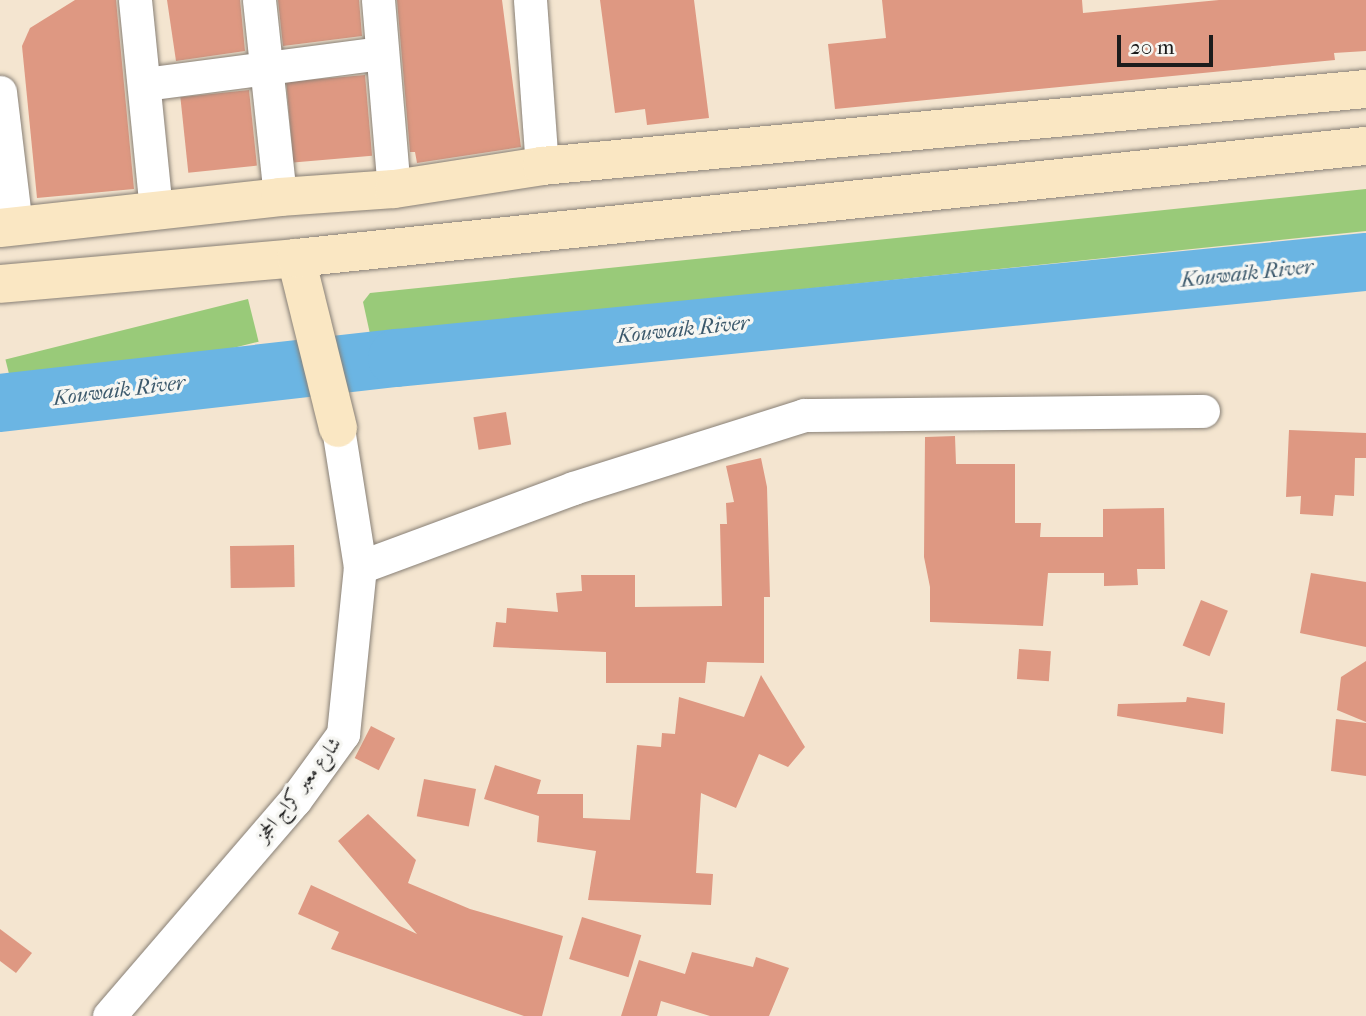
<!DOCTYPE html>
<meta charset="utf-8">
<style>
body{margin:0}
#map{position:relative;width:1366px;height:1016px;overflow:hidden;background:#f4e5d0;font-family:"IM FELL French Canon",Amiri,serif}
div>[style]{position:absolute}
.green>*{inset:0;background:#99ca79;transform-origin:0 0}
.river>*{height:58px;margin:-29px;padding:0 29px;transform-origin:29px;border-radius:29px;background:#6bb5e3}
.building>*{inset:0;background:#de9882;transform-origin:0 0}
.roads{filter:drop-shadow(0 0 2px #888076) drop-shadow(0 0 2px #888076)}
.street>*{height:33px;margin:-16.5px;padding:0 16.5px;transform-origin:16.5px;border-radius:16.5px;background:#fff}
.secondary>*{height:38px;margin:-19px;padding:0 19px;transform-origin:19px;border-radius:19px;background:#fae7c3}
span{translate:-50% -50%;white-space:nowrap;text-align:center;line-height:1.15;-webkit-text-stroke:7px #f6f6f2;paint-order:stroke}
.street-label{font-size:19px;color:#1c1c1c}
.water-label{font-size:21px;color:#3c596c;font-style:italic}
.scale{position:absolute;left:1117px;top:35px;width:96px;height:32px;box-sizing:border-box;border:4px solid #1c1c1c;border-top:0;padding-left:9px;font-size:21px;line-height:24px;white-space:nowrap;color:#1c1c1c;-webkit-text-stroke:5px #f6f6f2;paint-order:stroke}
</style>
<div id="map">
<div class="green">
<i style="clip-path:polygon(1366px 189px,1366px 231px,370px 334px,363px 302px,370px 293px)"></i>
<i style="left:248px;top:299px;width:44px;height:250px;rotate:76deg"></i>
</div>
<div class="river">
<i style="left:0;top:403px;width:400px;rotate:-6.5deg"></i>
<i style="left:397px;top:358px;width:974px;rotate:-5.66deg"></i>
</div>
<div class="building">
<i style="clip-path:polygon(75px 0,116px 0,134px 189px,37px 198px,22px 46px,30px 28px)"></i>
<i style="clip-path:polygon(167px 0,240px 0,245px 51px,176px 61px)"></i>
<i style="clip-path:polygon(278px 0,359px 0,362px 36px,283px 46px)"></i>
<i style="clip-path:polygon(397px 0,502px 0,521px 147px,417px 163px,415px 152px,410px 152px)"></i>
<i style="clip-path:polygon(600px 0,694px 0,709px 118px,647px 125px,645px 109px,615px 113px)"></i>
<i style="clip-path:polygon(882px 0,1082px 0,1083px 13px,1219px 0,1366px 0,1366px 51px,1334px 53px,1335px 60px,835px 109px,828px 44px,886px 38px)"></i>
<i style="left:365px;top:75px;width:81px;height:79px;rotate:85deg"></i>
<i style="left:249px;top:90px;width:76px;height:69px;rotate:84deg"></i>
<i style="left:506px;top:412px;width:33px;height:33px;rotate:81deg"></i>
<i style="clip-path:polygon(1289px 430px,1366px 433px,1366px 458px,1355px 458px,1354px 496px,1335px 495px,1333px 516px,1300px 514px,1301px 496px,1286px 497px)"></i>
<i style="clip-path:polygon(955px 436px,956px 464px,1015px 464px,1015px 523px,1041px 523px,1040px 537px,1103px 537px,1103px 509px,1164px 508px,1165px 569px,1137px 569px,1138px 585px,1104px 586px,1104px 573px,1048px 573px,1043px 626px,930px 622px,930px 587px,924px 557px,925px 437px)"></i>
<i style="clip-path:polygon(761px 458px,767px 487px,770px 597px,764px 597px,764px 663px,707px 662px,705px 683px,606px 683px,606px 652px,493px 647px,496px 622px,506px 623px,507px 608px,558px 612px,556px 593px,582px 591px,581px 575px,635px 575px,635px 607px,722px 606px,720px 524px,727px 524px,726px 503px,734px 502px,726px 466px)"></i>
<i style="left:294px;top:545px;width:42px;height:64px;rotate:89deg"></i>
<i style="clip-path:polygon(1311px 573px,1366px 582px,1366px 647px,1300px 633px)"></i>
<i style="left:1201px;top:600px;width:29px;height:49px;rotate:22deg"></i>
<i style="left:1019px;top:649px;width:32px;height:30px;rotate:4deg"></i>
<i style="clip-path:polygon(1366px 661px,1366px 722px,1337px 710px,1341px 677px)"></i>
<i style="clip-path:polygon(761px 675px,805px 747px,788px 767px,759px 754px,736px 808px,701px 793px,696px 873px,713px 874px,711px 905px,588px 900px,596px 851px,537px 842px,539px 816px,484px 799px,495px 765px,541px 780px,537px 794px,583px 794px,583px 818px,630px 820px,637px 745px,661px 747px,662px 733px,675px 734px,679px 697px,744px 717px)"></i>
<i style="clip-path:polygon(1187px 697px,1225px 703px,1223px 734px,1117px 716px,1118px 704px,1186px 702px)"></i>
<i style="clip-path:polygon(1336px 719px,1366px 723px,1366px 776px,1331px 771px)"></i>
<i style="left:371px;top:726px;width:27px;height:36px;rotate:27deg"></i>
<i style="left:424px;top:779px;width:53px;height:38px;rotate:11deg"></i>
<i style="clip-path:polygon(368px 814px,416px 860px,408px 883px,470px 909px,563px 936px,542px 1016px,524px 1016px,331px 949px,339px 932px,298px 914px,311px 885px,417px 934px,338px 841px)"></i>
<i style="left:582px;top:917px;width:62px;height:44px;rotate:17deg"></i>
<i style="clip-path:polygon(0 929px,32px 953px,16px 973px,0 961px)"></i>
<i style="clip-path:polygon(692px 952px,753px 967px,756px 957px,789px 968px,769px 1016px,710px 1016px,661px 1001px,657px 1016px,621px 1016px,639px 960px,685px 974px)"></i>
</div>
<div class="roads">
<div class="street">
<i style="left:135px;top:0;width:212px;rotate:84.3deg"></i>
<i style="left:259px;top:0;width:198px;rotate:83.9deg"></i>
<i style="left:378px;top:0;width:190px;rotate:85.2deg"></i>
<i style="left:530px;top:0;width:166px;rotate:85.9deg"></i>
<i style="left:145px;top:84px;width:238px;rotate:-7.5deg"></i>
<i style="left:0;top:92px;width:136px;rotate:83.2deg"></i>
<i style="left:360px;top:567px;width:227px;rotate:-20.3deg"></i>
<i style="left:573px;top:488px;width:242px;rotate:-17.5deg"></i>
<i style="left:804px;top:415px;width:399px;rotate:-0.6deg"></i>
<i style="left:109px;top:1016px;width:285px;rotate:-49.3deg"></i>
<i style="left:295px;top:800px;width:82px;rotate:-54deg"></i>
<i style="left:343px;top:734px;width:168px;rotate:-84.2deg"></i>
<i style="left:360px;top:567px;width:141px;rotate:-99deg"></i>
</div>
<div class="secondary">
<i style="left:0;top:228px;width:282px;rotate:-6.3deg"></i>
<i style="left:280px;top:197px;width:114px;rotate:-4deg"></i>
<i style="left:394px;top:189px;width:150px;rotate:-8.8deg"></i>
<i style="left:542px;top:166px;width:828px;rotate:-5.34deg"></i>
<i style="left:296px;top:258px;width:175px;rotate:76.1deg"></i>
<i style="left:0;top:284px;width:297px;rotate:-5deg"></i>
<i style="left:296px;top:258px;width:1076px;rotate:-5.98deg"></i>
</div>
</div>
<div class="street-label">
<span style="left:299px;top:790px;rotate:-52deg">شارع معبر كراج الحجز</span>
</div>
<div class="water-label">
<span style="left:1247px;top:273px;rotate:-6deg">Kouwaik River</span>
<span style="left:683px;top:329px;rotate:-6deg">Kouwaik River</span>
<span style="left:119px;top:390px;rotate:-7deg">Kouwaik River</span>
</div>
<div class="scale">20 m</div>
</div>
